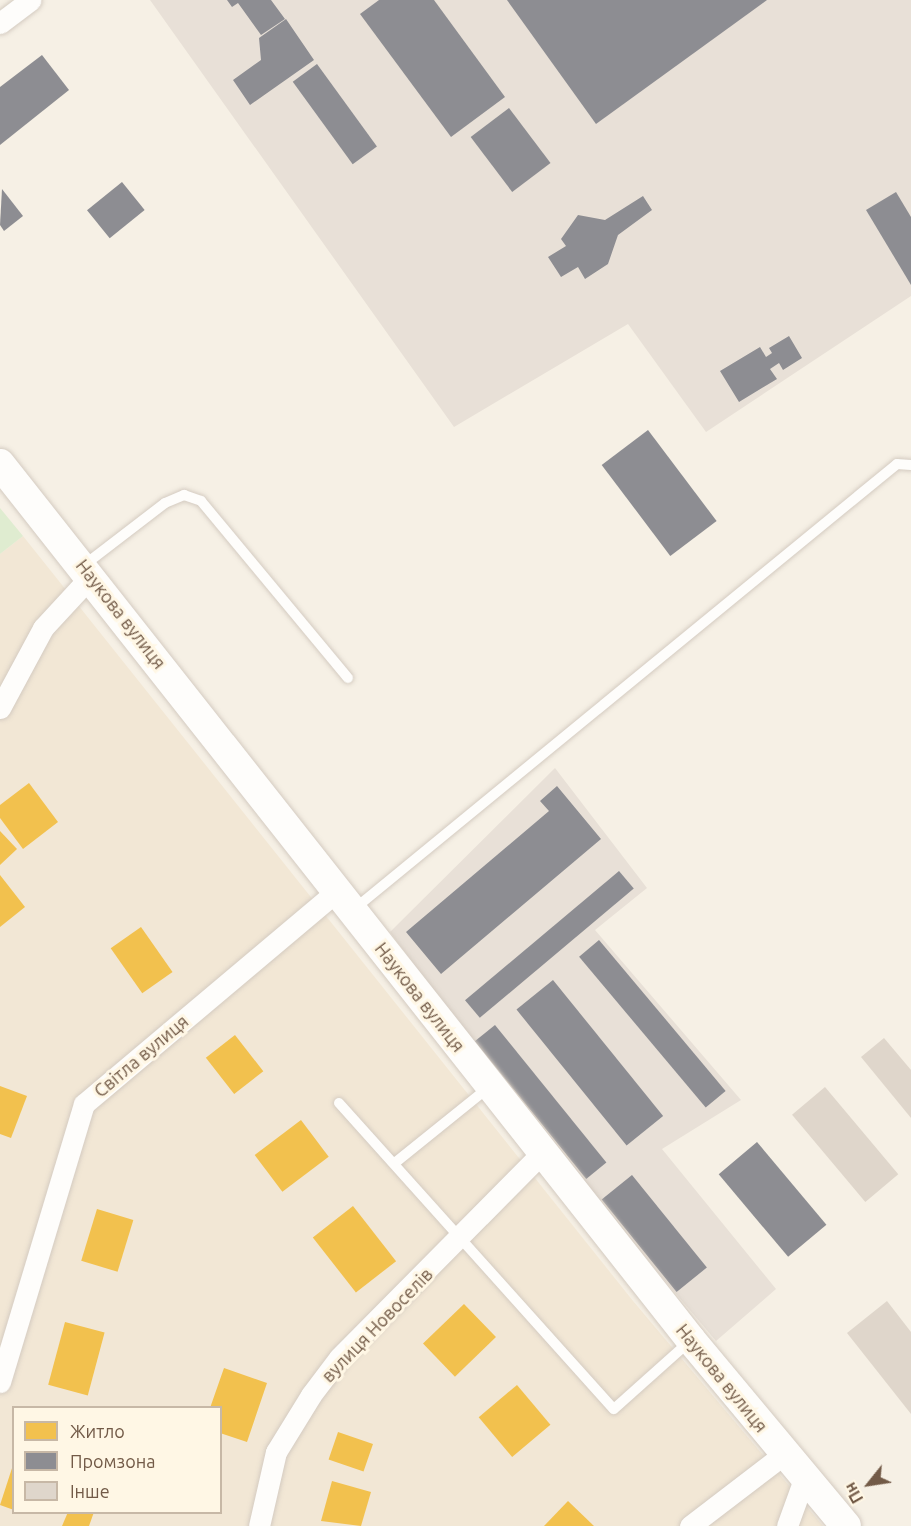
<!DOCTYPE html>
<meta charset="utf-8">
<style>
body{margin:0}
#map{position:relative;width:911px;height:1526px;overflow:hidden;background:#f6f0e5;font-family:Ubuntu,sans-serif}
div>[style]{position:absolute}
.residential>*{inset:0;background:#f2e7d5}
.industrial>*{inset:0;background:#e8e0d7}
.green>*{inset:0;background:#dfecd0}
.homes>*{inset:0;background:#f2c14e;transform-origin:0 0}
.industry>*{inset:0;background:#8d8d92;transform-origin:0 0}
.building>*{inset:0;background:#dfd6cb;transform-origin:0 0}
.roads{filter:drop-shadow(0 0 2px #d4cbc1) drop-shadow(0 0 2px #d4cbc1)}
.lane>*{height:10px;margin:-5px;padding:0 5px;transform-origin:5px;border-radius:5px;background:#fefdfb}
.street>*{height:21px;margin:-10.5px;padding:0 10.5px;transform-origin:10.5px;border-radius:10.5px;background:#fefdfb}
.secondary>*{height:30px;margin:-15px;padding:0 15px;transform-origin:15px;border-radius:15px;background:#fefdfb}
span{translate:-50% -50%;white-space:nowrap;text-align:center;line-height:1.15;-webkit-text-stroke:6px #fff7e5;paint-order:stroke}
.street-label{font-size:18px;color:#725a47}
.legend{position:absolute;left:12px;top:1406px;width:210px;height:108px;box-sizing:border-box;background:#fff7e5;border:2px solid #c7b8a6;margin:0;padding:8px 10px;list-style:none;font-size:18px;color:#725a47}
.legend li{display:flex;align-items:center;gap:12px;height:30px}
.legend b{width:30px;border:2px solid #c7b8a6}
.north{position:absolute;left:839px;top:1454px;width:60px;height:60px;-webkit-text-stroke:4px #fff7e5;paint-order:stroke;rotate:240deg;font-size:16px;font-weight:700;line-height:24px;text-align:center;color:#725a47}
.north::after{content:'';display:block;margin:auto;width:21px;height:27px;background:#725a47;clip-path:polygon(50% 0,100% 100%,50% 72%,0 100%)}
</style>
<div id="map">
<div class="residential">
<i style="clip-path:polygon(evenodd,23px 536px,633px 1301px,823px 1526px,0 1526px,0 554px,23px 536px,14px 1408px,220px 1408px,220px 1512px,14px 1512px,14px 1408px)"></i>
</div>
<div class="industrial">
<i style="clip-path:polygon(150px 0,911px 0,911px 296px,706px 432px,628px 324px,454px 427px)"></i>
<i style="clip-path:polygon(555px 768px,647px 888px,595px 930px,741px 1100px,662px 1149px,776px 1289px,716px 1341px,525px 1115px,390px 932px)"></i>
</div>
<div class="green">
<i style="clip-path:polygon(0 508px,23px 536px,0 554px)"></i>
</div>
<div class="homes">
<i style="clip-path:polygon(29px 783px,58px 822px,23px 849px,0 818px,0 805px)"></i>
<i style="clip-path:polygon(0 831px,17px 849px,0 865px)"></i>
<i style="clip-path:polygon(0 875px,25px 907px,0 927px)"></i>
<i style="left:141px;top:927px;width:55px;height:37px;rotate:55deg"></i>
<i style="left:235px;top:1035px;width:46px;height:37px;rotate:52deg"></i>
<i style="clip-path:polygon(0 1086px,27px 1096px,11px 1138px,0 1134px)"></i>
<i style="left:301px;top:1120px;width:46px;height:58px;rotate:53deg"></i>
<i style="left:353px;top:1206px;width:70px;height:51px;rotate:52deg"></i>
<i style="left:97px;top:1209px;width:38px;height:54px;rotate:17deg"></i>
<i style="left:464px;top:1304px;width:46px;height:57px;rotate:46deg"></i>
<i style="left:65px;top:1322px;width:41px;height:65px;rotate:15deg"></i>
<i style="clip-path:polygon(224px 1368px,267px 1383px,247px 1442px,220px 1433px,220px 1408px,210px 1408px)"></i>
<i style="left:517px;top:1385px;width:52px;height:50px;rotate:50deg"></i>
<i style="left:338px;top:1432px;width:37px;height:29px;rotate:19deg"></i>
<i style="clip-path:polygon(14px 1462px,14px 1510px,0 1505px)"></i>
<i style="clip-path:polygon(332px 1481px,371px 1492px,361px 1526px,321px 1521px)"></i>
<i style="clip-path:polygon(568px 1501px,594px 1526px,544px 1526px)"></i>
<i style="clip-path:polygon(68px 1512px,94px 1512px,89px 1526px,62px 1526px)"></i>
</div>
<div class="industry">
<i style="clip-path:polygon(227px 0,271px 0,285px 19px,261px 35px,238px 3px,232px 7px)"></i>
<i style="clip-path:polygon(379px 0,434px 0,505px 97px,451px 137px,360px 14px)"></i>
<i style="clip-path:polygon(507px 0,767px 0,596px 124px)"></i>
<i style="clip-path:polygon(286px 19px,314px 60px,250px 105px,233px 80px,261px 60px,259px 38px)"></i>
<i style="clip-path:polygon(42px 55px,69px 90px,0 145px,0 87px)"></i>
<i style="left:317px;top:64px;width:102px;height:30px;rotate:54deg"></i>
<i style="left:509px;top:108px;width:69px;height:48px;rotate:53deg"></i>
<i style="left:122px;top:182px;width:36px;height:45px;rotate:51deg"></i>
<i style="clip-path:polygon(2px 189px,23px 216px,4px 231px,0 225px)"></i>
<i style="clip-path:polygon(896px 192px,911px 217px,911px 285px,866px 210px)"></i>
<i style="clip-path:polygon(643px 196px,652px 210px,618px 235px,608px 264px,585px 279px,578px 267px,561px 277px,548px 257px,566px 246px,561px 239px,578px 215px,605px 220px)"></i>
<i style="clip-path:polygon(789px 336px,802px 358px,783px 370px,779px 363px,770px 369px,777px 379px,739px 402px,720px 371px,760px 347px,766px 357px,772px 353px,769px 348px)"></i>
<i style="left:648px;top:430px;width:114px;height:58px;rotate:53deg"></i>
<i style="clip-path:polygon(557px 786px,601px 839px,441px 974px,406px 932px,549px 811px,540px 801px)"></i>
<i style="left:619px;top:871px;width:23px;height:201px;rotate:50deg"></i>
<i style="left:599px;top:940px;width:197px;height:26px;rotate:50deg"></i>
<i style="left:553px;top:980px;width:175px;height:47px;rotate:51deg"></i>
<i style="left:495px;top:1025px;width:177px;height:26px;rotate:51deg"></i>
<i style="left:757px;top:1142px;width:108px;height:50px;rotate:50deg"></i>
<i style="left:632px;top:1175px;width:119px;height:39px;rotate:51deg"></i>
</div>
<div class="building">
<i style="clip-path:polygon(884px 1038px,911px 1070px,911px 1118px,861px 1057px)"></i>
<i style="left:825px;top:1087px;width:114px;height:43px;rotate:50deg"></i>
<i style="clip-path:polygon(887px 1301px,911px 1332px,911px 1414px,847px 1333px)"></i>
</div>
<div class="roads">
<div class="lane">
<i style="left:83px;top:566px;width:103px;rotate:-37.5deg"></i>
<i style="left:165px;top:503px;width:21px;rotate:-23deg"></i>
<i style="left:184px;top:495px;width:18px;rotate:19deg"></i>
<i style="left:201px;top:501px;width:230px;rotate:50.3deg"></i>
<i style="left:353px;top:910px;width:703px;rotate:-39.35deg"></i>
<i style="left:897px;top:464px;width:14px;rotate:4deg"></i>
<i style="left:339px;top:1103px;width:411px;rotate:48.1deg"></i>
<i style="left:614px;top:1409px;width:101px;rotate:-41.8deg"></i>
<i style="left:396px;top:1162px;width:119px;rotate:-38.9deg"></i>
</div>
<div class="street">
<i style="left:0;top:23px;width:38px;rotate:-37deg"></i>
<i style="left:0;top:708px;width:91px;rotate:-61.7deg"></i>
<i style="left:43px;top:628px;width:71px;rotate:-47.3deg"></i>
<i style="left:0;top:1382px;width:290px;rotate:-73.2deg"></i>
<i style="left:84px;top:1104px;width:331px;rotate:-40.1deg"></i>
<i style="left:259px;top:1526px;width:76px;rotate:-77.1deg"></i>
<i style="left:276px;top:1452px;width:67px;rotate:-58.4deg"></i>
<i style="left:311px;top:1395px;width:46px;rotate:-52.9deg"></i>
<i style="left:339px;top:1358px;width:290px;rotate:-45.3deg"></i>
<i style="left:690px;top:1526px;width:117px;rotate:-37.4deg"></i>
<i style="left:787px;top:1526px;width:50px;rotate:-70.1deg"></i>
</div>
<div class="secondary">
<i style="left:0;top:464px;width:1116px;rotate:51.73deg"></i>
<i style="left:691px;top:1340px;width:242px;rotate:50.2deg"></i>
</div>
</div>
<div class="street-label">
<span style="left:121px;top:614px;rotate:52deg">Наукова вулиця</span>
<span style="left:420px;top:997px;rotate:52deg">Наукова вулиця</span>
<span style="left:141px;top:1056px;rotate:-40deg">Світла вулиця</span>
<span style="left:377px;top:1325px;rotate:-46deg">вулиця Новоселів</span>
<span style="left:722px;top:1378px;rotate:51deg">Наукова вулиця</span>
</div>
<ul class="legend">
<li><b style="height:16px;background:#f2c14e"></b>Житло</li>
<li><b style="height:16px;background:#8d8d92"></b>Промзона</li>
<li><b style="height:16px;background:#dfd6cb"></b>Інше</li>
</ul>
<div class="north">Пн</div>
</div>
